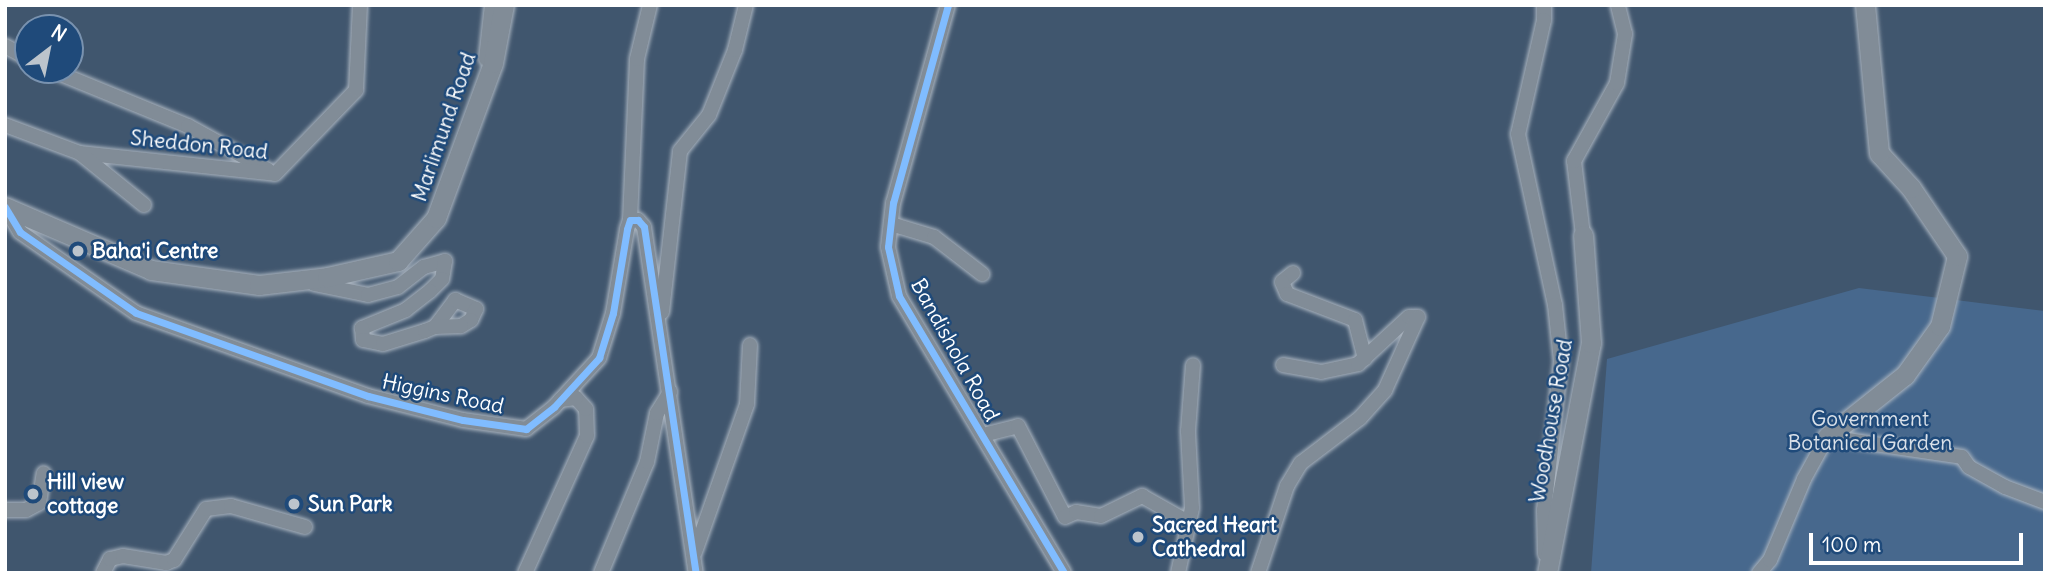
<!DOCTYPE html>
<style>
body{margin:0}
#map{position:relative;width:2050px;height:578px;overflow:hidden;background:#40566e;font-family:Delius,sans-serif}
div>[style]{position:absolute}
.green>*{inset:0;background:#47688d}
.roads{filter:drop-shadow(0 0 2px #a9b3be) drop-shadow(0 0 2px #a9b3be)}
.street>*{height:14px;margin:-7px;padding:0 7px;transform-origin:7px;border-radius:7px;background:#818c97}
.secondary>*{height:19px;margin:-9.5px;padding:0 9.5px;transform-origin:9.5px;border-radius:9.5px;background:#818c97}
.cycleway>*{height:7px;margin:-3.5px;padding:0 3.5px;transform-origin:3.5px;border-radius:3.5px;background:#80bcff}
.dots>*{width:19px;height:19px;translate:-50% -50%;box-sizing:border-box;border:4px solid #1f4a7a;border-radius:50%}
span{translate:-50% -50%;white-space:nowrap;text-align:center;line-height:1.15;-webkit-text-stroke:5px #1f4a7a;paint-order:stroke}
.street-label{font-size:21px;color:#fff}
.poi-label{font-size:21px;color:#fff;font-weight:700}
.left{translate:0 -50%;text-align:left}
.park-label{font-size:21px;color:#dae1e9}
.frame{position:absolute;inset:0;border:7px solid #fff;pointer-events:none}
.north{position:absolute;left:14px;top:14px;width:70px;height:70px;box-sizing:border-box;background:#1f4a7a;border:2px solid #7992af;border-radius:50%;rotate:32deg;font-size:19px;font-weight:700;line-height:28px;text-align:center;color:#fff}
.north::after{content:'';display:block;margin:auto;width:24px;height:32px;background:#bcc4cc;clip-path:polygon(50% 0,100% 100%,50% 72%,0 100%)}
.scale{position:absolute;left:1809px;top:533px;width:214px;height:32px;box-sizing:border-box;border:4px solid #fff;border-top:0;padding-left:9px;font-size:21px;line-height:24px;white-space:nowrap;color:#fff;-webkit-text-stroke:5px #1f4a7a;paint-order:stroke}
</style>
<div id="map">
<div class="green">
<i style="clip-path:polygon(1859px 288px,2045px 311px,2045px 573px,1591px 573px,1607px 359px)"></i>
</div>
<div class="roads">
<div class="street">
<i style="left:948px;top:5px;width:205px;rotate:105.5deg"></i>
<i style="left:893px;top:203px;width:44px;rotate:96.5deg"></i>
<i style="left:888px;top:247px;width:50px;rotate:77.3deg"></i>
<i style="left:899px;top:296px;width:322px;rotate:59.2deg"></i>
<i style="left:1544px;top:5px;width:15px;rotate:90deg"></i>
<i style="left:1544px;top:20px;width:117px;rotate:102.8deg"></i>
<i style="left:1518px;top:134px;width:175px;rotate:77.8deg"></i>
<i style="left:1555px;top:305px;width:56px;rotate:83.9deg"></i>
<i style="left:1561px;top:361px;width:150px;rotate:96.5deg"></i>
<i style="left:1544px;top:510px;width:44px;rotate:88.7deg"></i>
<i style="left:5px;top:46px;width:26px;rotate:28deg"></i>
<i style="left:486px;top:59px;width:54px;rotate:-83.7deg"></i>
<i style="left:51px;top:70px;width:148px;rotate:22.2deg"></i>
<i style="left:188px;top:126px;width:91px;rotate:28.8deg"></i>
<i style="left:5px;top:125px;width:80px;rotate:20.5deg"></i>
<i style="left:80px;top:153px;width:196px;rotate:6.1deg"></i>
<i style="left:275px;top:174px;width:117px;rotate:-46deg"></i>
<i style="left:356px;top:90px;width:85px;rotate:-87.3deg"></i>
<i style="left:81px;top:154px;width:81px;rotate:39deg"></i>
<i style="left:5px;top:207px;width:29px;rotate:59deg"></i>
<i style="left:20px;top:232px;width:141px;rotate:34.9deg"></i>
<i style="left:136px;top:313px;width:246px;rotate:19.7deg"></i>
<i style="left:368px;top:396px;width:98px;rotate:14.2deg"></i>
<i style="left:463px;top:420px;width:64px;rotate:8.1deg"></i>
<i style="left:526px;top:429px;width:36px;rotate:-38deg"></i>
<i style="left:554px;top:407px;width:67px;rotate:-47.4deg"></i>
<i style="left:599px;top:358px;width:47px;rotate:-72.7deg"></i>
<i style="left:613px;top:313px;width:85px;rotate:-80.5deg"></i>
<i style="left:627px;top:229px;width:9px;rotate:-72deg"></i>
<i style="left:630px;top:220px;width:8px"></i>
<i style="left:638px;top:220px;width:9px;rotate:49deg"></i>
<i style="left:644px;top:227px;width:350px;rotate:81.5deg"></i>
<i style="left:630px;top:220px;width:161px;rotate:-87.5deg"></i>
<i style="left:637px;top:59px;width:56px;rotate:-76.5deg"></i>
<i style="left:891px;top:224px;width:45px;rotate:16.8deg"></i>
<i style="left:934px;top:237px;width:61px;rotate:37.6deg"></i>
<i style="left:1583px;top:235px;width:75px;rotate:-96.9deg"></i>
<i style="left:1574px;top:161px;width:89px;rotate:-61.1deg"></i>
<i style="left:1617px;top:83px;width:50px;rotate:-80.7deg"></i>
<i style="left:1625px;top:34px;width:30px;rotate:-104deg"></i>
<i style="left:1293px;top:273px;width:14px;rotate:141deg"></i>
<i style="left:1282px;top:282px;width:13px;rotate:67deg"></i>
<i style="left:1287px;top:294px;width:73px;rotate:20.9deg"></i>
<i style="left:1355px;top:320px;width:40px;rotate:75.6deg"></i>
<i style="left:314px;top:284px;width:55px;rotate:11.5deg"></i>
<i style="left:368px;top:295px;width:31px;rotate:-15deg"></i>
<i style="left:398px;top:287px;width:33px;rotate:-38deg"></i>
<i style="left:424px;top:267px;width:22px;rotate:-16deg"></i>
<i style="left:445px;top:261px;width:18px;rotate:99deg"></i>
<i style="left:442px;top:279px;width:17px;rotate:135deg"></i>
<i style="left:430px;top:291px;width:31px;rotate:142deg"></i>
<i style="left:406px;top:310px;width:48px;rotate:157.8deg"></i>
<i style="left:362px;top:328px;width:12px;rotate:85deg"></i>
<i style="left:363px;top:340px;width:20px;rotate:11deg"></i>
<i style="left:383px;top:344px;width:44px;rotate:-17.2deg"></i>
<i style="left:425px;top:331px;width:11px;rotate:-22deg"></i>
<i style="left:435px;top:327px;width:34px;rotate:-53deg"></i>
<i style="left:455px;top:300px;width:23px;rotate:23deg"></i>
<i style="left:476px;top:309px;width:12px;rotate:114deg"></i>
<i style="left:471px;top:320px;width:12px;rotate:149deg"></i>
<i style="left:461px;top:326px;width:26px;rotate:178deg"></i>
<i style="left:662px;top:312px;width:162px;rotate:-83.6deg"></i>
<i style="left:680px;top:151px;width:46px;rotate:-51.1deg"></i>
<i style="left:709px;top:115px;width:70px;rotate:-68.2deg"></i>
<i style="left:735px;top:50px;width:46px;rotate:-76.3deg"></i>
<i style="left:1283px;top:365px;width:39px;rotate:10deg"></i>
<i style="left:1321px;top:372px;width:38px;rotate:-12deg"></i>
<i style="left:1358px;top:364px;width:69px;rotate:-42.7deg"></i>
<i style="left:1409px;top:317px;width:9px"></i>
<i style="left:983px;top:435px;width:36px;rotate:-14deg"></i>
<i style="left:1018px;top:426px;width:102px;rotate:62.7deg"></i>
<i style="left:1065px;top:517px;width:12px;rotate:-24deg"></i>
<i style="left:1076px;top:512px;width:25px;rotate:9deg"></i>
<i style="left:1101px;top:516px;width:46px;rotate:-26deg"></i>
<i style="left:1142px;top:496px;width:53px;rotate:29.5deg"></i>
<i style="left:5px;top:510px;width:21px"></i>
<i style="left:26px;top:510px;width:15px;rotate:-28deg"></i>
<i style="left:39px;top:503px;width:30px;rotate:-81deg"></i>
<i style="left:695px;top:552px;width:157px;rotate:-70.6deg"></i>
<i style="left:747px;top:404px;width:59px;rotate:-87.1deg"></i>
<i style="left:103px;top:573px;width:16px;rotate:-63deg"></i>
<i style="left:110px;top:559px;width:13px;rotate:-13deg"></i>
<i style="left:123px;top:556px;width:44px;rotate:9.2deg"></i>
<i style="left:166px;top:563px;width:9px;rotate:-21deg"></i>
<i style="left:174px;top:560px;width:60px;rotate:-57.9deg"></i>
<i style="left:206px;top:509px;width:25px;rotate:-7deg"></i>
<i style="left:231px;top:506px;width:77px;rotate:15.8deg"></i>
<i style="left:525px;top:573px;width:150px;rotate:-65.7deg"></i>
<i style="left:587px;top:436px;width:27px;rotate:-92deg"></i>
<i style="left:586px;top:409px;width:15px;rotate:-132deg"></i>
<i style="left:576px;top:398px;width:16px;rotate:173deg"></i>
<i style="left:601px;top:573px;width:120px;rotate:-67.5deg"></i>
<i style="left:647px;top:462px;width:50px;rotate:-78.5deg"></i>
<i style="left:657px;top:413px;width:25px;rotate:-58deg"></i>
<i style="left:1178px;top:573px;width:66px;rotate:-77.8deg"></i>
<i style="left:1192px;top:508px;width:77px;rotate:-93deg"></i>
<i style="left:1188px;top:431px;width:66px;rotate:-85.7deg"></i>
<i style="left:1258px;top:573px;width:92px;rotate:-71.6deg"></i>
<i style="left:1287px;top:486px;width:27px;rotate:-59deg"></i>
<i style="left:1301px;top:463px;width:74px;rotate:-37.3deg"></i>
<i style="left:1360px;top:418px;width:38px;rotate:-48deg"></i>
<i style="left:1385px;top:390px;width:80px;rotate:-65.7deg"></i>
<i style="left:1759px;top:573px;width:17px;rotate:-50deg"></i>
<i style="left:1770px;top:560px;width:88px;rotate:-67.2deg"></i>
<i style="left:1804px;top:479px;width:48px;rotate:-61.3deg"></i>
<i style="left:1827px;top:437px;width:136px;rotate:8.4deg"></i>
<i style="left:1962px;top:457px;width:12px;rotate:55deg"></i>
<i style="left:1969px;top:467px;width:41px;rotate:29.1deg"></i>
<i style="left:2005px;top:487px;width:43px;rotate:20.6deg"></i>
</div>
<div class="secondary">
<i style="left:5px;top:207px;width:159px;rotate:23.3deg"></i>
<i style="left:151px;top:270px;width:109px;rotate:7.9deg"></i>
<i style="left:259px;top:285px;width:68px;rotate:-6.7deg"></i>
<i style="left:327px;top:277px;width:73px;rotate:-12.7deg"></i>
<i style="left:398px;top:261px;width:57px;rotate:-48.5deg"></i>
<i style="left:436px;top:218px;width:165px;rotate:-69.8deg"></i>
<i style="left:493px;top:63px;width:59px;rotate:-79.3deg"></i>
<i style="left:1827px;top:437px;width:100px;rotate:-38.5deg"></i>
<i style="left:1905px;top:375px;width:60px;rotate:-54.5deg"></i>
<i style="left:1940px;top:326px;width:72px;rotate:-76.3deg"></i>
<i style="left:1957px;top:256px;width:82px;rotate:-124.1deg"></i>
<i style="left:1911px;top:188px;width:47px;rotate:-132.4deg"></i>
<i style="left:1879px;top:153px;width:149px;rotate:-95.4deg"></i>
<i style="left:1547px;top:573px;width:234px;rotate:-79.2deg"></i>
<i style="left:1591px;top:343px;width:108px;rotate:-94.2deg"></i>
</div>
</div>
<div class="cycleway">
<i style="left:948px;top:5px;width:205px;rotate:105.5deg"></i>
<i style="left:893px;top:203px;width:44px;rotate:96.5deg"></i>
<i style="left:888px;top:247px;width:50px;rotate:77.3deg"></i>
<i style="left:899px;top:296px;width:322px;rotate:59.2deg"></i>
<i style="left:5px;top:207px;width:29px;rotate:59deg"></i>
<i style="left:20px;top:232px;width:141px;rotate:34.9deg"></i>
<i style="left:136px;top:313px;width:246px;rotate:19.7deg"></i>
<i style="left:368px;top:396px;width:98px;rotate:14.2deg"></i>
<i style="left:463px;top:420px;width:64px;rotate:8.1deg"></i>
<i style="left:526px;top:429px;width:36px;rotate:-38deg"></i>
<i style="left:554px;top:407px;width:67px;rotate:-47.4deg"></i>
<i style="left:599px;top:358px;width:47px;rotate:-72.7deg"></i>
<i style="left:613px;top:313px;width:85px;rotate:-80.5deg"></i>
<i style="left:627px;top:229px;width:9px;rotate:-72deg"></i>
<i style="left:630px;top:220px;width:8px"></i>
<i style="left:638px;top:220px;width:9px;rotate:49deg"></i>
<i style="left:644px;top:227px;width:350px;rotate:81.5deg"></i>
</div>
<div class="dots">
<i style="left:78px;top:251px;background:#bcc4cc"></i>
<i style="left:33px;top:494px;background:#bcc4cc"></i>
<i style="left:294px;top:504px;background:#bcc4cc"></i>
<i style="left:1138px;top:537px;background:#bcc4cc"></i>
</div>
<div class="street-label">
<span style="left:444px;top:127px;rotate:-71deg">Marlimund Road</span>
<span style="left:199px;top:145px;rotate:6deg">Sheddon Road</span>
<span style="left:955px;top:350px;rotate:61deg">Bandishola Road</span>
<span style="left:443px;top:394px;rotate:12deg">Higgins Road</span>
<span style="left:1551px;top:421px;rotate:-80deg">Woodhouse Road</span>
</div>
<div class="poi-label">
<span class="left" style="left:92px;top:251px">Baha'i Centre</span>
<span class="left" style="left:47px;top:494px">Hill view<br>cottage</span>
<span class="left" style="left:308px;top:504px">Sun Park</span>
<span class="left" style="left:1152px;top:537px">Sacred Heart<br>Cathedral</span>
</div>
<div class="park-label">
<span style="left:1870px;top:431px">Government<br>Botanical Garden</span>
</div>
<div class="frame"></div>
<div class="north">N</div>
<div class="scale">100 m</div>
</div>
